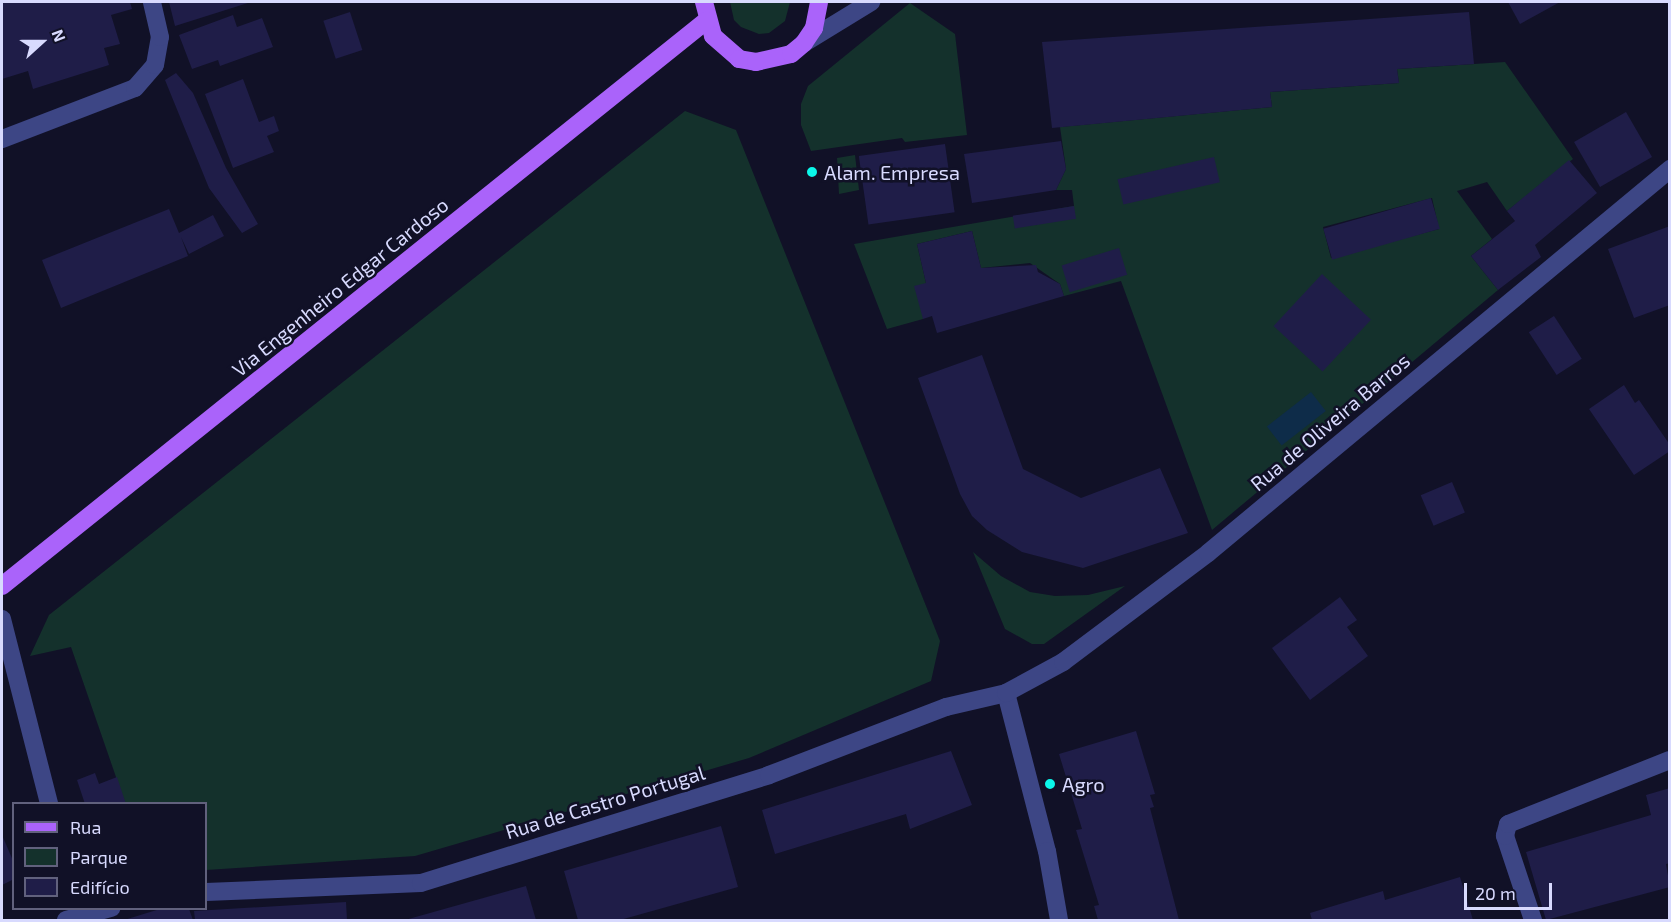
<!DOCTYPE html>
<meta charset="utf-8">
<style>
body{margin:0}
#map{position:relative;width:1671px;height:922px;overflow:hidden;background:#111127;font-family:"Exo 2",sans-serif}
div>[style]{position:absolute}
.green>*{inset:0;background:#14312c}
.water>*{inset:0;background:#0e2c49;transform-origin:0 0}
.building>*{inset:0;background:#1f1d48;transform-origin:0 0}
.minor>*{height:18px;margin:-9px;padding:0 9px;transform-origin:9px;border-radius:9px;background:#3d4685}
.major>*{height:18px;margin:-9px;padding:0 9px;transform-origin:9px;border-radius:9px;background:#aa63fa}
.dots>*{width:16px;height:16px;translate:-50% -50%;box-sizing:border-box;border:3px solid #111127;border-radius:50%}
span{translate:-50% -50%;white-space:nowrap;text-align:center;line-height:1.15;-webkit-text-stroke:5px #111127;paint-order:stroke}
.poi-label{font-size:20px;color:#d8dafe}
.left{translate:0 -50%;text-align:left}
.street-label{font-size:20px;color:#d8dafe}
.frame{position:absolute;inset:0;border:3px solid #d8dafe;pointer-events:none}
.legend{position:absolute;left:12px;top:802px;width:195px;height:108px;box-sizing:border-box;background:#111127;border:2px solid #61617d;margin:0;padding:8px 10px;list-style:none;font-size:18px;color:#d8dafe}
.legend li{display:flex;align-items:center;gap:12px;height:30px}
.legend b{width:30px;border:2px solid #61617d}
.north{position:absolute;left:12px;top:12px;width:60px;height:60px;-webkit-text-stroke:4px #111127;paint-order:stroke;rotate:69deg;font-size:16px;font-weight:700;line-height:24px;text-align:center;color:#d8dafe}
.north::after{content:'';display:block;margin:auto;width:21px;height:27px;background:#d8dafe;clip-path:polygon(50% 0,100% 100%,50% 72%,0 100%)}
.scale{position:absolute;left:1464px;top:883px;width:88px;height:27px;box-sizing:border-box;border:3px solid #d8dafe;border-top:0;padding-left:8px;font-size:18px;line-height:21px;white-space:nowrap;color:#d8dafe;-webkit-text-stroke:4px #111127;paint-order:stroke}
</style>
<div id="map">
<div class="green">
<i style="clip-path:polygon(730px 2px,790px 2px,785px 21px,769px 33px,759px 34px,741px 27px,734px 20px)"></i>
<i style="clip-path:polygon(910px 3px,955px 34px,967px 135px,905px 142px,902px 138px,811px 151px,801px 125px,801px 104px,808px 86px)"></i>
<i style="clip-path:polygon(evenodd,1505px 62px,1573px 159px,1507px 211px,1487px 182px,1457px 191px,1492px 239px,1471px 256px,1498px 290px,1212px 530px,1121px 281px,1064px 296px,1060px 284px,1030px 263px,981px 268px,972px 231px,917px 244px,926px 283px,923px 319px,887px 329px,854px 244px,1074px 206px,1072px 190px,1056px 190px,1066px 169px,1060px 127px,1272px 107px,1270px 92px,1399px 83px,1397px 69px,1505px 62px,1432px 198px,1439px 229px,1331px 258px,1323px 227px,1432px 198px)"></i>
<i style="clip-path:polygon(685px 111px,736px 130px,940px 641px,931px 681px,749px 758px,415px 856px,206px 870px,206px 804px,125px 803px,71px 647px,30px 656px,49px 615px)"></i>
<i style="clip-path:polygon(855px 155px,859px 190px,839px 194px,837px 158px)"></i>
<i style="clip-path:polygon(973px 552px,1001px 576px,1030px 592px,1055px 596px,1088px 595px,1125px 586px,1044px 644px,1032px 644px,1005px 629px)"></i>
</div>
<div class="water">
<i style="left:1311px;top:392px;width:24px;height:56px;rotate:52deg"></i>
</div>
<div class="building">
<i style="clip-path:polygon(2px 2px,130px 2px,132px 9px,111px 15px,120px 44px,104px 48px,109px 65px,33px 89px,28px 71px,2px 79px)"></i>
<i style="clip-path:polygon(169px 2px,251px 2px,175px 26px)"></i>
<i style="clip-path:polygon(1508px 2px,1560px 2px,1520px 24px)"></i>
<i style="left:350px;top:12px;width:40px;height:28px;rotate:72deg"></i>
<i style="clip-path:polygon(1469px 12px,1474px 64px,1397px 69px,1399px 83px,1270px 92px,1272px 107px,1052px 128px,1042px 42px)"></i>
<i style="clip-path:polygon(233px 15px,237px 27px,262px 18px,273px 47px,220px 66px,218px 60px,192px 69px,179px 35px)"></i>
<i style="clip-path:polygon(176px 73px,193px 93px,226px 168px,258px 224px,242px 233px,209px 188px,165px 80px)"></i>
<i style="clip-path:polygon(243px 79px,259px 122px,274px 116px,279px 131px,267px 136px,274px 152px,233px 168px,205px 94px)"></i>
<i style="left:1626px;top:112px;width:52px;height:60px;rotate:60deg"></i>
<i style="clip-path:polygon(1061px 141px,1066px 169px,1056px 190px,972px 203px,964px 154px)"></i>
<i style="left:945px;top:144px;width:69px;height:87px;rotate:82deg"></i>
<i style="left:1214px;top:157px;width:26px;height:99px;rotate:77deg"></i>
<i style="clip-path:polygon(1569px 160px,1597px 193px,1535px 245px,1541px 257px,1498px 290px,1471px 256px,1515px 221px,1507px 211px)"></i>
<i style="left:1431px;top:198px;width:32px;height:112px;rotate:74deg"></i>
<i style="left:1074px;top:206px;width:13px;height:62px;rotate:81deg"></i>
<i style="clip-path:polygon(169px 209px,179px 233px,213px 215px,224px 236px,189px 254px,181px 237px,188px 256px,61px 308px,42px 260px)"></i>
<i style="clip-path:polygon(1670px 226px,1670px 305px,1634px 318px,1608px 249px)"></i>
<i style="clip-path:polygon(972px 231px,981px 268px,1036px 265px,1038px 272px,1060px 284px,1064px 296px,937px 333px,932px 316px,923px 319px,914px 286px,926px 283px,917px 244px)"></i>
<i style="left:1119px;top:248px;width:28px;height:60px;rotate:73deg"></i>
<i style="left:1322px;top:274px;width:67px;height:71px;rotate:43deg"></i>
<i style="left:1554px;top:316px;width:51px;height:30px;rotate:57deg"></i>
<i style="clip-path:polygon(982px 355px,1023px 469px,1081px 498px,1160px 468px,1188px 533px,1083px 568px,1022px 552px,987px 530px,972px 516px,960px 494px,918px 378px)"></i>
<i style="clip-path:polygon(1624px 385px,1635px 403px,1639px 400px,1670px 445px,1670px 451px,1634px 475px,1589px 409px)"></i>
<i style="left:1452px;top:482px;width:33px;height:34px;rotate:67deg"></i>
<i style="clip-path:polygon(1340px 597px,1357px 620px,1347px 627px,1368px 656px,1310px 700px,1272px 648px)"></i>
<i style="clip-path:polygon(1136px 731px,1155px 794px,1150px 795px,1154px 807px,1150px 808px,1179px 920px,1098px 920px,1094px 906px,1099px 905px,1076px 830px,1082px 829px,1059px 754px)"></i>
<i style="clip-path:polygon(951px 751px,972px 805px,910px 829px,906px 814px,775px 854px,762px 810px)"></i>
<i style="clip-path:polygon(95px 773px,99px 784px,117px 777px,126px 804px,85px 804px,77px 780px)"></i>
<i style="clip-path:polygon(1670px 788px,1670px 863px,1666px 864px,1670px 887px,1546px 920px,1526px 852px,1651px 815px,1646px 795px)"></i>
<i style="clip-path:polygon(721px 826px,738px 887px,620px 920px,578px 920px,564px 871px)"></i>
<i style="clip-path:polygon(2px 835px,14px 863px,14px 879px,2px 885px)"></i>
<i style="clip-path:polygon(1460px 877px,1473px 920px,1312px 920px,1310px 913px,1383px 891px,1385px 900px)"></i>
<i style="clip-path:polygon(526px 886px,536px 920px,405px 920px)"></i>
<i style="clip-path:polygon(346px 902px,347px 920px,195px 920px,194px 911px)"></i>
<i style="clip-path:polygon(160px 909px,189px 909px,193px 920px,124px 920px)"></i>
</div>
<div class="minor">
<i style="left:804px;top:43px;width:79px;rotate:-31.5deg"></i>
<i style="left:2px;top:139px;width:142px;rotate:-21deg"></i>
<i style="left:135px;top:88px;width:30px;rotate:-49deg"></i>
<i style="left:155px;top:65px;width:28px;rotate:-80deg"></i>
<i style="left:160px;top:37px;width:36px;rotate:-103deg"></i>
<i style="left:2px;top:619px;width:191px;rotate:75.7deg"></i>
<i style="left:1006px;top:693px;width:163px;rotate:75.5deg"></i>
<i style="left:1047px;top:851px;width:70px;rotate:80.1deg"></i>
<i style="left:206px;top:892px;width:215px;rotate:-2.4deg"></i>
<i style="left:421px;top:883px;width:364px;rotate:-17.2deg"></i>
<i style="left:769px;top:775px;width:190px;rotate:-21deg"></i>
<i style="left:946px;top:707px;width:62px;rotate:-13.1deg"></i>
<i style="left:1006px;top:693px;width:65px;rotate:-28.5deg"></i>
<i style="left:1063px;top:662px;width:181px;rotate:-36.9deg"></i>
<i style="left:1208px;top:553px;width:601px;rotate:-39.73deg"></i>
<i style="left:66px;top:920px;width:47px;rotate:-14.9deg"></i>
<i style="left:1533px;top:920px;width:89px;rotate:-108.4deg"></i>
<i style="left:1505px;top:836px;width:12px;rotate:-76deg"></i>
<i style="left:1508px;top:824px;width:174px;rotate:-21.6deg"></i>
</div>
<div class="major">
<i style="left:704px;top:2px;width:35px;rotate:75deg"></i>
<i style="left:713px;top:36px;width:35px;rotate:41deg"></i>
<i style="left:739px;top:59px;width:17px;rotate:10deg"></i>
<i style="left:756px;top:62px;width:36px;rotate:-13deg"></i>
<i style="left:791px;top:54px;width:17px;rotate:-40deg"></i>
<i style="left:804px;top:43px;width:18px;rotate:-56deg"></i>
<i style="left:814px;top:28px;width:26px;rotate:-79deg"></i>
<i style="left:2px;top:586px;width:903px;rotate:-38.75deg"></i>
</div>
<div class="dots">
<i style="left:812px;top:172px;background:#0bf7ea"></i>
<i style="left:1050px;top:784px;background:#0bf7ea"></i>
</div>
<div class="poi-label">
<span class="left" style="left:824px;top:172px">Alam. Empresa</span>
<span class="left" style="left:1062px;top:784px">Agro</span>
</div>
<div class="street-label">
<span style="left:340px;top:287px;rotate:-39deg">Via Engenheiro Edgar Cardoso</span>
<span style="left:1330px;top:422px;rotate:-40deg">Rua de Oliveira Barros</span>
<span style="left:605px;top:802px;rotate:-17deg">Rua de Castro Portugal</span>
</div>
<div class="frame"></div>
<ul class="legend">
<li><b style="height:8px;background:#aa63fa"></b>Rua</li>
<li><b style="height:16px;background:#14312c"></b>Parque</li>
<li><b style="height:16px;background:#1f1d48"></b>Edifício</li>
</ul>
<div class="north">N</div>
<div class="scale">20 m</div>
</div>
